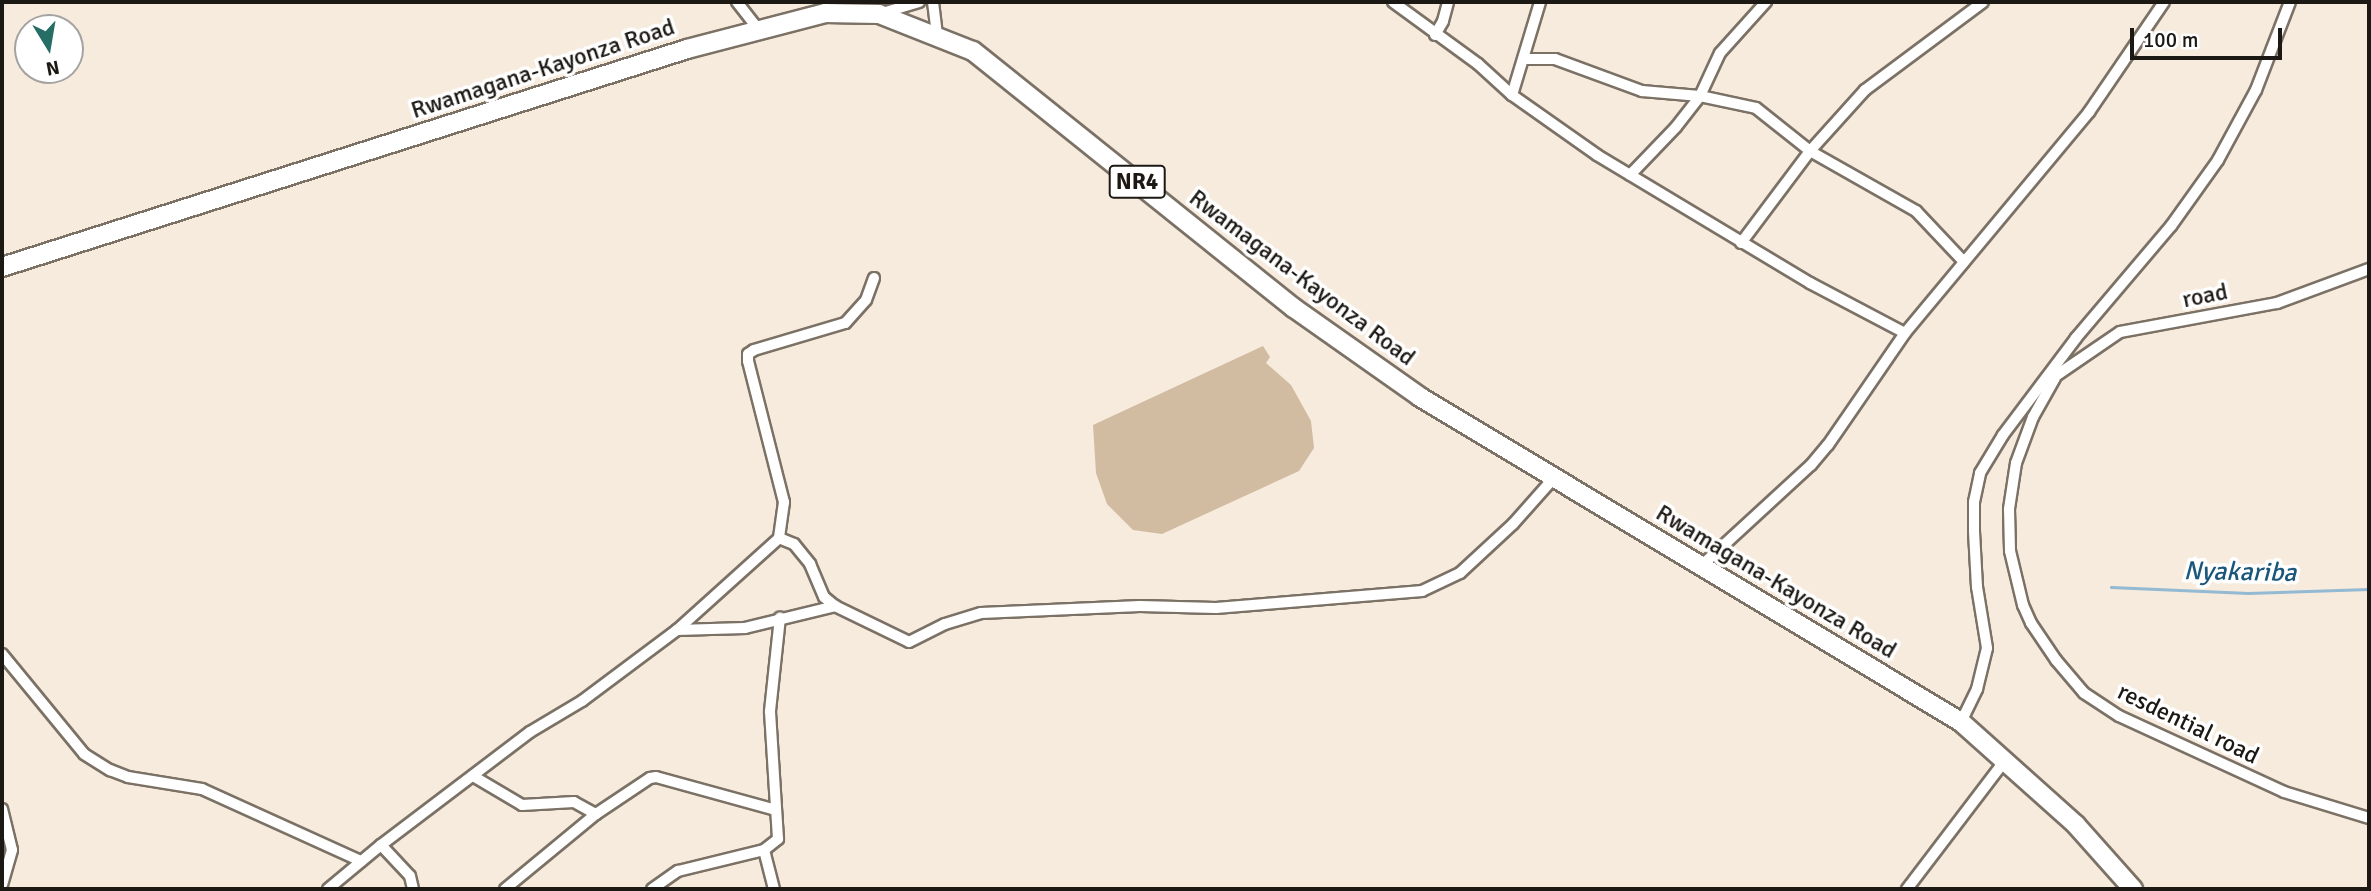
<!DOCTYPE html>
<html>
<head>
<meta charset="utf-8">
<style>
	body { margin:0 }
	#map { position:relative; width:2371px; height:891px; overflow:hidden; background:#f7ebde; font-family:Signika,sans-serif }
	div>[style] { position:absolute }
	.green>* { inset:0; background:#d1bba1 }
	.stream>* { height:2.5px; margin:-1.25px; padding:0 1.25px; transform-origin:1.25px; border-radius:1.25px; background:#94b9d3 }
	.roads { filter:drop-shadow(2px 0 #7b7165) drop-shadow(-2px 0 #7b7165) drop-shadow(0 2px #7b7165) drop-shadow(0 -2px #7b7165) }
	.minor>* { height:10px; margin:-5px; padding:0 5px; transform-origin:5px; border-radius:5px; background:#fff }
	.trunk>* { height:18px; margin:-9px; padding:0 9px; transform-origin:9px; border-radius:9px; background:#fff }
	span { translate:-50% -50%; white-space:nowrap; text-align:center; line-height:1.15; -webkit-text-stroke:7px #fff; paint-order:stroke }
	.shield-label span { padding:2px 5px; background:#fff; border:2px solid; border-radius:5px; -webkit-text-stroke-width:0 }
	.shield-label { font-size:23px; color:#1c1813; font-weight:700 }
	.street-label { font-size:24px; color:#1c1813 }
	.water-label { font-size:26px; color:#1a577b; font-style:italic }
	.frame { position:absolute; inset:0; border:4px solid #1c1813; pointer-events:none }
	.north { position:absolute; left:14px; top:14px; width:70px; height:70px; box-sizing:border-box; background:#fff; border:2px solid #a4a3a1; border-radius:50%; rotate:169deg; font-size:19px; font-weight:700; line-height:28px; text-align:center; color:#1c1813 }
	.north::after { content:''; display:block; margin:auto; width:24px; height:32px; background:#266e65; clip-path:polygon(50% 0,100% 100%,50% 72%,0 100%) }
	.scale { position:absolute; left:2130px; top:28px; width:152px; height:32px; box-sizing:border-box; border:4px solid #1c1813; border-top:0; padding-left:9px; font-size:21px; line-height:24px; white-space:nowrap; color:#1c1813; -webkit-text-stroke:5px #fff; paint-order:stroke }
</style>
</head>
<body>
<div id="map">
	<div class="green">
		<div style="clip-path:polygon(1263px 346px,1270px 357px,1266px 363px,1291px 385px,1311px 421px,1314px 448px,1299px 471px,1162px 534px,1133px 530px,1107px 504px,1096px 473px,1093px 425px)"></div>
	</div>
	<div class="stream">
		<div style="left:2111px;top:587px;width:137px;rotate:2.5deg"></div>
		<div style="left:2248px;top:593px;width:121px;rotate:-1.9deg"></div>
	</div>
	<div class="roads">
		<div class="minor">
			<div style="left:737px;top:2px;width:34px;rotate:52deg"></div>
			<div style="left:933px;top:2px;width:33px;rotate:83deg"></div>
			<div style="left:1393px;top:2px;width:105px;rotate:36.1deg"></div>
			<div style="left:1478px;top:64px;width:46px;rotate:42.4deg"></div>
			<div style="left:1512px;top:95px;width:104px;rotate:35.2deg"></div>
			<div style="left:1597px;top:155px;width:249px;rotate:31deg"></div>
			<div style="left:1810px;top:283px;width:107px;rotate:27.8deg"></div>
			<div style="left:879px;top:14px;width:42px;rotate:-16.7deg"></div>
			<div style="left:1435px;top:35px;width:16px;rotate:-60deg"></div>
			<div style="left:1443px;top:21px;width:20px;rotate:-75deg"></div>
			<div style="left:1523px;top:59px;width:32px"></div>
			<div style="left:1555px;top:59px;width:93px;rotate:20.2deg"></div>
			<div style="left:1642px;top:91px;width:58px;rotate:4.9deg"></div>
			<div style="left:1700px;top:96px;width:57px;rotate:12.1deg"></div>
			<div style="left:1756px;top:108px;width:69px;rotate:38.5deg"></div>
			<div style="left:1810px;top:151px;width:122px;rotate:29.5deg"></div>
			<div style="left:1916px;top:211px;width:70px;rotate:46.7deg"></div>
			<div style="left:1512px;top:95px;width:97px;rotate:-73.2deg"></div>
			<div style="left:1630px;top:175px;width:66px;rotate:-46.2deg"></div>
			<div style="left:1676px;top:127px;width:39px;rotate:-52deg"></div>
			<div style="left:1700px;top:96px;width:47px;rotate:-65.1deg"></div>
			<div style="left:1720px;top:53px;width:69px;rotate:-48deg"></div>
			<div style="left:1741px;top:243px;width:115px;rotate:-53.1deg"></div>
			<div style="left:1810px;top:151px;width:82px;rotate:-48deg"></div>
			<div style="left:1865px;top:90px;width:147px;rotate:-36.7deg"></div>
			<div style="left:874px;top:278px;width:23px;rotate:110deg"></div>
			<div style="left:866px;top:300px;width:31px;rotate:132deg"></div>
			<div style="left:845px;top:323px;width:95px;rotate:163.5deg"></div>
			<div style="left:754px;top:350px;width:7px;rotate:146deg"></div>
			<div style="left:748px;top:354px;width:7px;rotate:90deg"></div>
			<div style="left:748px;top:361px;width:146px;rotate:75.7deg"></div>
			<div style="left:784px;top:502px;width:36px;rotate:98deg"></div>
			<div style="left:779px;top:538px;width:16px;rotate:22deg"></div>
			<div style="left:794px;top:544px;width:26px;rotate:51deg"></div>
			<div style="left:810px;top:564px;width:36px;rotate:67deg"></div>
			<div style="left:824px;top:597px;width:14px;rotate:39deg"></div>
			<div style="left:835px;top:606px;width:82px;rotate:25.9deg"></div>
			<div style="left:909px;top:642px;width:40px;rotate:-26.6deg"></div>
			<div style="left:945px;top:624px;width:38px;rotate:-17deg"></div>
			<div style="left:981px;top:613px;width:159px;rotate:-2.5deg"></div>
			<div style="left:1140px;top:606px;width:76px;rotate:1.5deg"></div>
			<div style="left:1216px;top:608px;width:207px;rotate:-4.7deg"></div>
			<div style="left:1422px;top:591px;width:42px;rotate:-25.3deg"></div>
			<div style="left:1460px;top:573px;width:72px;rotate:-42.8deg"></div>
			<div style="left:1513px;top:524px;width:59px;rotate:-48.4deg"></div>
			<div style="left:2057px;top:375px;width:76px;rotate:-34.3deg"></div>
			<div style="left:2120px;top:332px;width:160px;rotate:-10.5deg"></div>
			<div style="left:2277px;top:303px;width:98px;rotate:-20.3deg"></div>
			<div style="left:2055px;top:378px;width:45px;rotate:119.4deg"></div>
			<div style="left:2033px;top:417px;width:49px;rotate:110.3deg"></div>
			<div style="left:2016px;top:463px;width:47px;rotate:98.7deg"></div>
			<div style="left:2009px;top:509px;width:42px;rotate:88.6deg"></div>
			<div style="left:2010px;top:551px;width:56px;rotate:76.5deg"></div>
			<div style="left:2023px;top:605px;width:20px;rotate:66deg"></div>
			<div style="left:2031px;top:623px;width:45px;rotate:56deg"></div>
			<div style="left:2056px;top:660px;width:43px;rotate:49.7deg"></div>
			<div style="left:2084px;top:693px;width:42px;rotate:33.3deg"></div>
			<div style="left:2119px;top:716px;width:182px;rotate:24.7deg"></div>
			<div style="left:2284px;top:792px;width:89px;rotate:17deg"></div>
			<div style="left:1701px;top:566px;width:149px;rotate:-42.6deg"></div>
			<div style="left:1811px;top:465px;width:26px;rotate:-50deg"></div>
			<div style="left:1828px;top:445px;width:136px;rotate:-55.5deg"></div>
			<div style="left:1905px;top:333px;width:288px;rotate:-50.2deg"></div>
			<div style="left:2089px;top:112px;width:133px;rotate:-55.7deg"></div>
			<div style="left:677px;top:630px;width:137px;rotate:-42deg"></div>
			<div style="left:2px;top:654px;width:129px;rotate:50.6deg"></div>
			<div style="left:84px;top:754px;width:31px;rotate:32deg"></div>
			<div style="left:110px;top:770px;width:19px;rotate:21deg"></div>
			<div style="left:128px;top:777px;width:75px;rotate:9.2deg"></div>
			<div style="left:202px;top:789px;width:175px;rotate:24.4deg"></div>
			<div style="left:1961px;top:722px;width:37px;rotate:-64deg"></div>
			<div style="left:1977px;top:689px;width:42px;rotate:-76.3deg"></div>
			<div style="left:1987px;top:648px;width:62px;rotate:-99.3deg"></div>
			<div style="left:1977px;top:587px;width:56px;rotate:-93.1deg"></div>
			<div style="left:1974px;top:531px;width:29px;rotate:-90deg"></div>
			<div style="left:1974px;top:502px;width:30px;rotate:-78deg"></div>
			<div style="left:1980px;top:473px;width:44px;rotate:-58.8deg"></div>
			<div style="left:2003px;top:435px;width:121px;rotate:-53deg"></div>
			<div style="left:2076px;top:338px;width:147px;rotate:-49.7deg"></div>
			<div style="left:2171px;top:226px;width:81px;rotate:-54.5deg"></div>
			<div style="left:2218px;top:160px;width:80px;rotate:-61.5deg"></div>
			<div style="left:2256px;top:90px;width:94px;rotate:-68.9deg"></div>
			<div style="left:473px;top:776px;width:57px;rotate:30.6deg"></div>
			<div style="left:522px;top:805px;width:52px;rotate:-3.3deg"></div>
			<div style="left:574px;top:802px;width:25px;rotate:29deg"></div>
			<div style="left:2px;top:809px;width:42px;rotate:76.3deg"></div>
			<div style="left:12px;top:850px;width:36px;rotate:106deg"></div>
			<div style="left:381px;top:845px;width:42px;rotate:46.9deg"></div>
			<div style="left:410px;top:876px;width:13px;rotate:77deg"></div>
			<div style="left:328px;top:889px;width:69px;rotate:-39.7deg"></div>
			<div style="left:381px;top:845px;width:187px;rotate:-37.2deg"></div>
			<div style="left:530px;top:732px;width:61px;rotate:-30.8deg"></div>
			<div style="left:582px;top:701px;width:119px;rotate:-36.8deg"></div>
			<div style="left:677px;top:630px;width:68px;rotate:-1.7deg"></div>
			<div style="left:745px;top:628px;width:93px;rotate:-13.7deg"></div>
			<div style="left:505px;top:889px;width:118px;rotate:-39.5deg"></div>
			<div style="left:596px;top:814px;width:65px;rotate:-33.7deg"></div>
			<div style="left:650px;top:778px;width:6px;rotate:-9deg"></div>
			<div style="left:656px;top:777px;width:124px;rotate:15.4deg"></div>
			<div style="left:652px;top:889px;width:32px;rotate:-35deg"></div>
			<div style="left:678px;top:871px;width:89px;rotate:-13.7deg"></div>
			<div style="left:774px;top:889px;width:40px;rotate:-104.4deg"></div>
			<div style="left:764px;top:850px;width:18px;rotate:-38deg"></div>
			<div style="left:778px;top:839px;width:128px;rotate:-93.6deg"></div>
			<div style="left:770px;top:711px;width:94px;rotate:-83.9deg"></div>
			<div style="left:1907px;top:889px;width:163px;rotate:-52.7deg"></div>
		</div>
		<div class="trunk">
			<div style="left:2px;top:267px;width:719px;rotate:-17.65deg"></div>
			<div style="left:687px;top:49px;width:143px;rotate:-14.6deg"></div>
			<div style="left:825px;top:13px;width:54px;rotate:1.1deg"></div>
			<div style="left:879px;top:14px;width:101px;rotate:21.5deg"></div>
			<div style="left:973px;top:51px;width:411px;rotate:38.7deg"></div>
			<div style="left:1294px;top:308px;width:154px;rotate:35.2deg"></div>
			<div style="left:1420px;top:397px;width:631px;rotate:30.99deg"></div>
			<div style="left:1961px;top:722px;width:154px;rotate:41.8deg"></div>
			<div style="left:2076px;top:825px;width:86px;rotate:48.3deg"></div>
		</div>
	</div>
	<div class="shield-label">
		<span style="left:1137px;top:182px">NR4</span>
	</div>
	<div class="street-label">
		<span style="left:543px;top:69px;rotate:-18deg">Rwamagana-Kayonza Road</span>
		<span style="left:1302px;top:278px;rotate:37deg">Rwamagana-Kayonza Road</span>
		<span style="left:2205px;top:296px;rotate:-11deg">road</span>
		<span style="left:1776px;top:582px;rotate:31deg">Rwamagana-Kayonza Road</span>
		<span style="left:2188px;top:724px;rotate:26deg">resdential road</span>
	</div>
	<div class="water-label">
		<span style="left:2240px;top:573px;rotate:1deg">Nyakariba</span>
	</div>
	<div class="frame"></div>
	<div class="north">N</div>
	<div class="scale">100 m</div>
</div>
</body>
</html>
